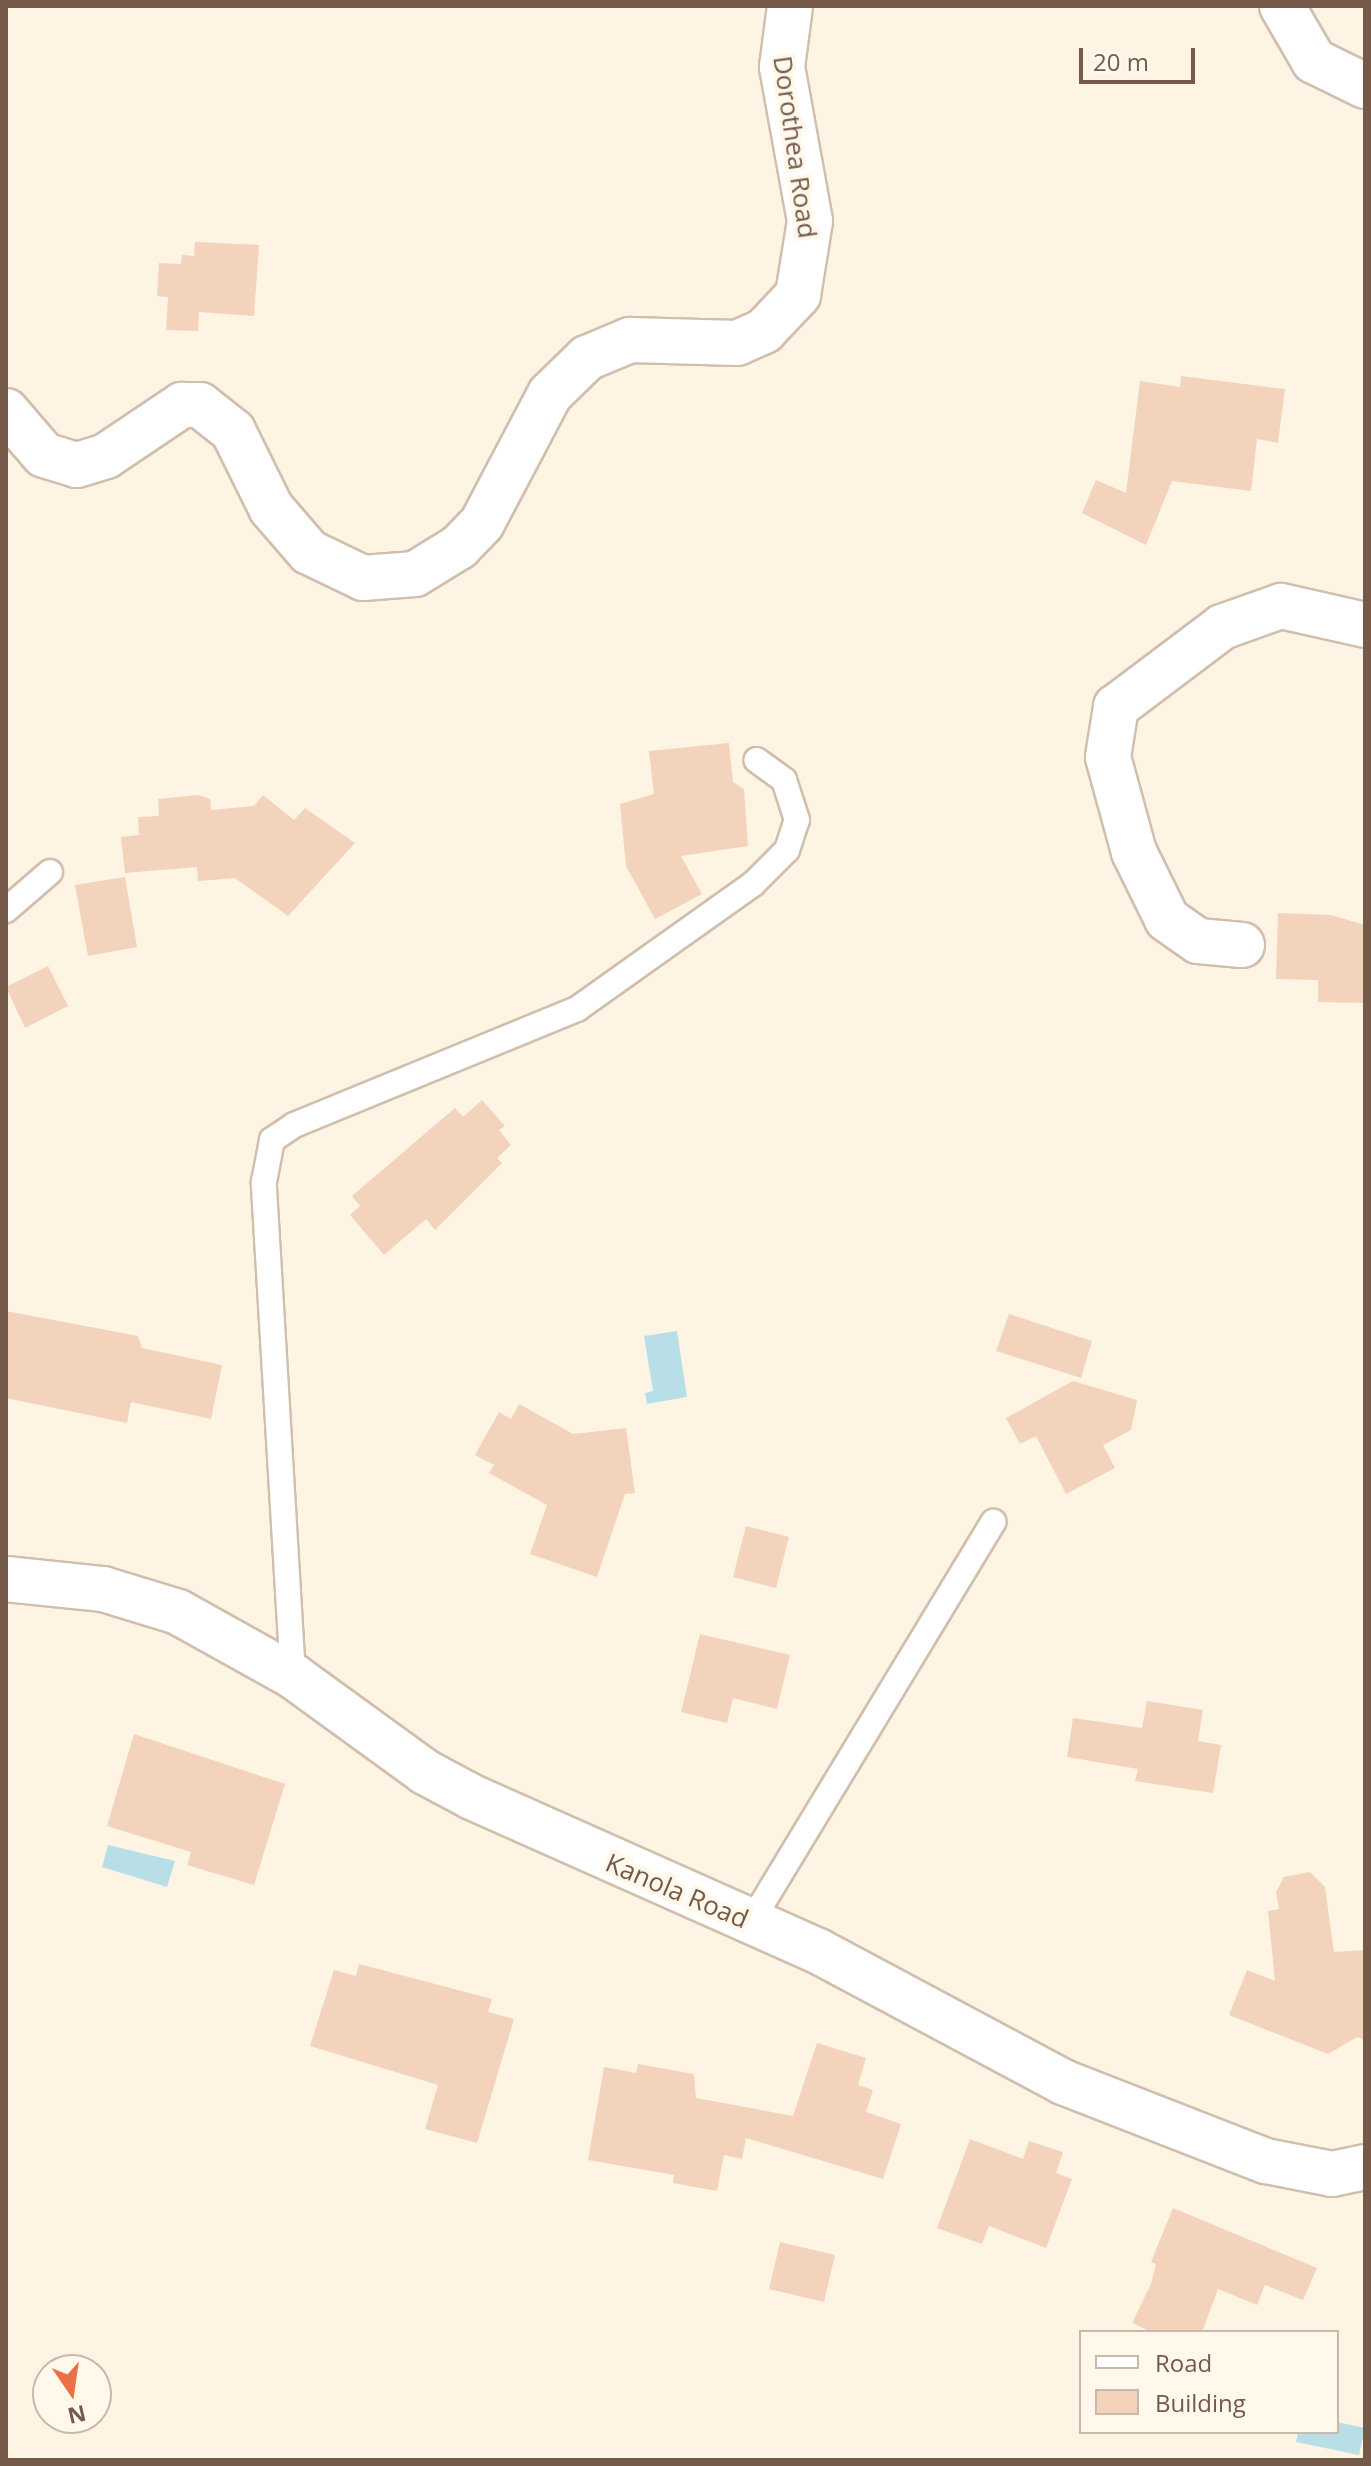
<!DOCTYPE html>
<html>
<head>
<meta charset="utf-8">
<style>
	body { margin:0 }
	#map { position:relative; width:1371px; height:2466px; overflow:hidden; background:#fdf4e4; font-family:"Open Sans",sans-serif }
	div>[style] { position:absolute }
	.water>* { inset:0; background:#b8dfe7 }
	.building>* { inset:0; background:#f3d3bb }
	.roads { filter:drop-shadow(2px 0 #d1bead) drop-shadow(-2px 0 #d1bead) drop-shadow(0 2px #d1bead) drop-shadow(0 -2px #d1bead) }
	.lane>* { height:24px; margin:-12px; padding:0 12px; transform-origin:12px; border-radius:12px; background:#fff }
	.street>* { height:44px; margin:-22px; padding:0 22px; transform-origin:22px; border-radius:22px; background:#fff }
	span { translate:-50% -50%; white-space:nowrap; text-align:center; line-height:1.15; -webkit-text-stroke:8px #fff8eb; paint-order:stroke }
	.street-label { font-size:26px; color:#765a49 }
	.frame { position:absolute; inset:0; border:8px solid #765a49; pointer-events:none }
	.legend { position:absolute; left:1079px; top:2330px; width:260px; height:104px; box-sizing:border-box; background:#fff8eb; border:2px solid #c8b9aa; margin:0; padding:10px 14px; list-style:none; font-size:24px; color:#765a49 }
	.legend li { display:flex; align-items:center; gap:16px; height:40px }
	.legend b { width:40px; border:2px solid #c8b9aa }
	.north { position:absolute; left:32px; top:2354px; width:80px; height:80px; box-sizing:border-box; background:#fff8eb; border:2px solid #c8b9aa; border-radius:50%; rotate:167deg; font-size:22px; font-weight:700; line-height:32px; text-align:center; color:#765a49 }
	.north::after { content:''; display:block; margin:auto; width:28px; height:36px; background:#eb7045; clip-path:polygon(50% 0,100% 100%,50% 72%,0 100%) }
	.scale { position:absolute; left:1079px; top:48px; width:116px; height:36px; box-sizing:border-box; border:4px solid #765a49; border-top:0; padding-left:10px; font-size:24px; line-height:28px; white-space:nowrap; color:#765a49; -webkit-text-stroke:6px #fff8eb; paint-order:stroke }
</style>
</head>
<body>
<div id="map">
	<div class="water">
		<div style="clip-path:polygon(677px 1331px,687px 1397px,647px 1404px,645px 1393px,653px 1391px,644px 1336px)"></div>
		<div style="clip-path:polygon(108px 1845px,175px 1861px,167px 1887px,102px 1867px)"></div>
		<div style="clip-path:polygon(1337px 2422px,1365px 2428px,1359px 2455px,1296px 2442px,1298px 2432px,1337px 2432px)"></div>
	</div>
	<div class="building">
		<div style="clip-path:polygon(195px 242px,259px 245px,254px 316px,199px 312px,198px 331px,166px 330px,168px 297px,157px 296px,159px 263px,181px 264px,182px 255px,194px 256px)"></div>
		<div style="clip-path:polygon(1181px 376px,1285px 389px,1278px 443px,1257px 439px,1251px 491px,1172px 481px,1146px 545px,1082px 513px,1096px 480px,1126px 493px,1140px 381px,1180px 387px)"></div>
		<div style="clip-path:polygon(729px 743px,733px 782px,744px 789px,748px 846px,681px 856px,702px 894px,655px 919px,626px 866px,620px 804px,654px 794px,649px 751px)"></div>
		<div style="clip-path:polygon(198px 795px,210px 799px,211px 810px,254px 806px,263px 795px,294px 820px,305px 808px,355px 843px,288px 916px,235px 878px,198px 881px,197px 867px,125px 873px,121px 837px,139px 835px,138px 817px,159px 816px,158px 799px)"></div>
		<div style="clip-path:polygon(125px 877px,137px 947px,88px 956px,75px 885px)"></div>
		<div style="clip-path:polygon(1278px 913px,1331px 915px,1365px 925px,1365px 1003px,1318px 1002px,1318px 980px,1276px 979px)"></div>
		<div style="clip-path:polygon(48px 966px,68px 1006px,25px 1028px,6px 987px)"></div>
		<div style="clip-path:polygon(482px 1100px,505px 1126px,499px 1130px,511px 1145px,497px 1158px,502px 1163px,435px 1230px,426px 1219px,384px 1255px,350px 1215px,360px 1206px,352px 1196px,455px 1108px,463px 1117px)"></div>
		<div style="clip-path:polygon(6px 1311px,138px 1336px,142px 1348px,222px 1365px,211px 1419px,131px 1402px,127px 1423px,6px 1398px)"></div>
		<div style="clip-path:polygon(1009px 1314px,1092px 1341px,1081px 1378px,996px 1351px)"></div>
		<div style="clip-path:polygon(1073px 1381px,1137px 1400px,1131px 1430px,1103px 1445px,1115px 1468px,1066px 1494px,1036px 1436px,1020px 1444px,1006px 1418px)"></div>
		<div style="clip-path:polygon(519px 1404px,573px 1434px,626px 1428px,635px 1493px,625px 1494px,597px 1577px,530px 1554px,547px 1505px,489px 1473px,494px 1465px,475px 1455px,499px 1412px,511px 1419px)"></div>
		<div style="clip-path:polygon(746px 1526px,789px 1537px,776px 1588px,733px 1577px)"></div>
		<div style="clip-path:polygon(700px 1634px,790px 1655px,777px 1709px,733px 1698px,727px 1723px,681px 1712px)"></div>
		<div style="clip-path:polygon(1147px 1701px,1203px 1710px,1198px 1741px,1221px 1745px,1213px 1793px,1135px 1781px,1138px 1769px,1067px 1757px,1073px 1718px,1142px 1728px)"></div>
		<div style="clip-path:polygon(134px 1734px,285px 1784px,254px 1885px,187px 1865px,191px 1852px,107px 1826px)"></div>
		<div style="clip-path:polygon(1310px 1872px,1325px 1887px,1334px 1952px,1365px 1950px,1365px 2040px,1357px 2037px,1328px 2054px,1229px 2015px,1247px 1970px,1275px 1981px,1268px 1911px,1279px 1909px,1276px 1892px,1284px 1877px)"></div>
		<div style="clip-path:polygon(359px 1964px,492px 1999px,488px 2012px,514px 2019px,477px 2143px,425px 2129px,438px 2085px,310px 2046px,334px 1970px,356px 1976px)"></div>
		<div style="clip-path:polygon(817px 2043px,866px 2058px,858px 2085px,873px 2090px,866px 2112px,901px 2124px,883px 2179px,746px 2138px,742px 2159px,724px 2155px,717px 2191px,673px 2183px,674px 2175px,588px 2160px,604px 2067px,636px 2073px,638px 2064px,694px 2074px,696px 2098px,793px 2116px)"></div>
		<div style="clip-path:polygon(970px 2139px,1023px 2159px,1029px 2141px,1063px 2152px,1056px 2173px,1072px 2179px,1046px 2248px,989px 2226px,982px 2244px,937px 2228px)"></div>
		<div style="clip-path:polygon(1173px 2208px,1317px 2268px,1303px 2300px,1265px 2285px,1257px 2305px,1218px 2289px,1202px 2332px,1151px 2332px,1132px 2323px,1151px 2284px,1156px 2264px,1151px 2262px)"></div>
		<div style="clip-path:polygon(780px 2242px,835px 2255px,824px 2302px,769px 2289px)"></div>
	</div>
	<div class="roads">
		<div class="lane">
			<div style="left:6px;top:910px;width:58px;rotate:-40.8deg"></div>
			<div style="left:293px;top:1676px;width:495px;rotate:-93.4deg"></div>
			<div style="left:264px;top:1182px;width:43px;rotate:-79.2deg"></div>
			<div style="left:272px;top:1140px;width:27px;rotate:-34deg"></div>
			<div style="left:294px;top:1125px;width:306px;rotate:-22.3deg"></div>
			<div style="left:577px;top:1009px;width:216px;rotate:-35.4deg"></div>
			<div style="left:753px;top:884px;width:48px;rotate:-45deg"></div>
			<div style="left:787px;top:850px;width:32px;rotate:-72deg"></div>
			<div style="left:797px;top:820px;width:42px;rotate:-108deg"></div>
			<div style="left:784px;top:780px;width:34px;rotate:-144deg"></div>
			<div style="left:751px;top:1922px;width:468px;rotate:-58.8deg"></div>
		</div>
		<div class="street">
			<div style="left:1282px;top:6px;width:64px;rotate:59.8deg"></div>
			<div style="left:1314px;top:61px;width:57px;rotate:26.1deg"></div>
			<div style="left:6px;top:411px;width:58px;rotate:49.2deg"></div>
			<div style="left:44px;top:455px;width:34px;rotate:17deg"></div>
			<div style="left:77px;top:465px;width:30px;rotate:-17deg"></div>
			<div style="left:106px;top:456px;width:92px;rotate:-33.9deg"></div>
			<div style="left:182px;top:405px;width:18px"></div>
			<div style="left:200px;top:405px;width:42px;rotate:38.2deg"></div>
			<div style="left:233px;top:431px;width:86px;rotate:63.7deg"></div>
			<div style="left:271px;top:508px;width:58px;rotate:49.2deg"></div>
			<div style="left:309px;top:552px;width:60px;rotate:25.7deg"></div>
			<div style="left:363px;top:578px;width:52px;rotate:-4.4deg"></div>
			<div style="left:415px;top:574px;width:52px;rotate:-31.5deg"></div>
			<div style="left:459px;top:547px;width:33px;rotate:-46deg"></div>
			<div style="left:482px;top:523px;width:146px;rotate:-62.2deg"></div>
			<div style="left:550px;top:394px;width:52px;rotate:-44.2deg"></div>
			<div style="left:587px;top:358px;width:47px;rotate:-22.7deg"></div>
			<div style="left:630px;top:340px;width:107px;rotate:1.6deg"></div>
			<div style="left:737px;top:343px;width:30px;rotate:-24deg"></div>
			<div style="left:764px;top:331px;width:50px;rotate:-46.6deg"></div>
			<div style="left:798px;top:295px;width:75px;rotate:-80.8deg"></div>
			<div style="left:810px;top:221px;width:157px;rotate:-100.3deg"></div>
			<div style="left:782px;top:67px;width:62px;rotate:-82.5deg"></div>
			<div style="left:1242px;top:945px;width:44px;rotate:-174.8deg"></div>
			<div style="left:1198px;top:941px;width:38px;rotate:-145deg"></div>
			<div style="left:1167px;top:919px;width:75px;rotate:-116.2deg"></div>
			<div style="left:1134px;top:852px;width:98px;rotate:-105.3deg"></div>
			<div style="left:1108px;top:757px;width:51px;rotate:-80.9deg"></div>
			<div style="left:1116px;top:707px;width:133px;rotate:-37deg"></div>
			<div style="left:1222px;top:627px;width:63px;rotate:-19.6deg"></div>
			<div style="left:1281px;top:606px;width:86px;rotate:12.7deg"></div>
			<div style="left:6px;top:1579px;width:98px;rotate:5.9deg"></div>
			<div style="left:103px;top:1589px;width:78px;rotate:17deg"></div>
			<div style="left:178px;top:1612px;width:132px;rotate:29.1deg"></div>
			<div style="left:293px;top:1676px;width:163px;rotate:36deg"></div>
			<div style="left:425px;top:1772px;width:53px;rotate:28deg"></div>
			<div style="left:472px;top:1797px;width:379px;rotate:24deg"></div>
			<div style="left:818px;top:1951px;width:278px;rotate:28.1deg"></div>
			<div style="left:1063px;top:2082px;width:218px;rotate:21.3deg"></div>
			<div style="left:1266px;top:2161px;width:67px;rotate:11.1deg"></div>
			<div style="left:1332px;top:2174px;width:34px;rotate:-12deg"></div>
		</div>
	</div>
	<div class="street-label">
		<span style="left:795px;top:147px;rotate:82deg">Dorothea Road</span>
		<span style="left:677px;top:1891px;rotate:23deg">Kanola Road</span>
	</div>
	<div class="frame"></div>
	<ul class="legend">
	<li><b style="height:10px;background:#fff"></b>Road</li>
	<li><b style="height:22px;background:#f3d3bb"></b>Building</li>
	</ul>
	<div class="north">N</div>
	<div class="scale">20 m</div>
</div>
</body>
</html>
